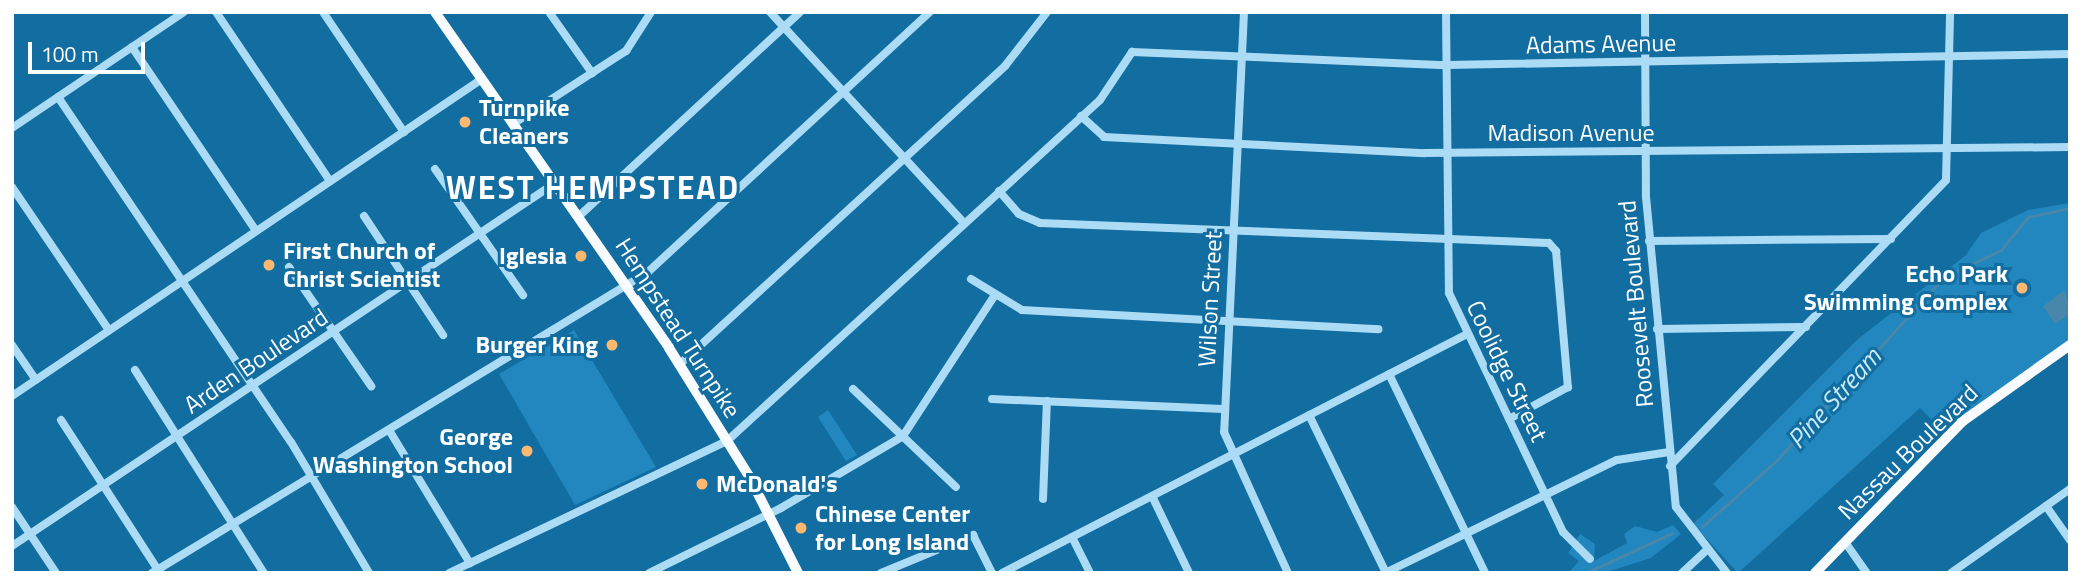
<!DOCTYPE html>
<html>
<head>
<meta charset="utf-8">
<style>
	body { margin:0 }
	#map { position:relative; width:2082px; height:585px; overflow:hidden; background:#126da1; font-family:"Titillium Web",sans-serif }
	div>[style] { position:absolute }
	.green>* { inset:0; background:#2187be }
	.water>* { inset:0; background:#4987aa }
	.stream>* { height:2.5px; margin:-1.25px; padding:0 1.25px; transform-origin:1.25px; border-radius:1.25px; background:#4987aa }
	.minor>* { height:8px; margin:-4px; padding:0 4px; transform-origin:4px; border-radius:4px; background:#abdbf5 }
	.major>* { height:10px; margin:-5px; padding:0 5px; transform-origin:5px; border-radius:5px; background:#f9fcff }
	.dots>* { width:19px; height:19px; translate:-50% -50%; box-sizing:border-box; border:4px solid #126da1; border-radius:50% }
	span { translate:-50% -50%; white-space:nowrap; text-align:center; line-height:1.15; -webkit-text-stroke:6px #126da1; paint-order:stroke }
	.street-label { font-size:24px; color:#fff }
	.poi-label { font-size:24px; color:#fff; font-weight:700 }
	.left { translate:0 -50%; text-align:left }
	.right { translate:-100% -50%; text-align:right }
	.water-label { font-size:26px; color:#caebfc; font-style:italic }
	.district-label { font-size:32px; color:#fff; font-weight:700; letter-spacing:2px }
	.frame { position:absolute; inset:0; border:14px solid #fff; pointer-events:none }
	.scale { position:absolute; left:28px; top:42px; width:117px; height:32px; box-sizing:border-box; border:4px solid #fff; border-top:0; padding-left:9px; font-size:21px; line-height:24px; white-space:nowrap; color:#fff; -webkit-text-stroke:5px #126da1; paint-order:stroke }
</style>
</head>
<body>
<div id="map">
	<div class="green">
		<div style="clip-path:polygon(2070px 203px,2070px 345px,1948px 436px,1920px 408px,1738px 573px,1693px 524px,1724px 495px,1713px 484px,1858px 339px,1966px 255px,1981px 233px,2028px 210px)"></div>
		<div style="clip-path:polygon(574px 330px,656px 467px,575px 505px,499px 374px)"></div>
		<div style="clip-path:polygon(828px 410px,857px 455px,846px 461px,818px 417px)"></div>
		<div style="clip-path:polygon(1673px 525px,1681px 534px,1651px 558px,1610px 571px,1568px 573px,1579px 561px,1568px 553px,1580px 534px,1595px 544px,1594px 561px,1627px 543px,1624px 534px,1635px 526px,1657px 532px)"></div>
	</div>
	<div class="water">
		<div style="clip-path:polygon(2065px 290px,2070px 314px,2055px 324px,2043px 306px)"></div>
	</div>
	<div class="stream">
		<div style="left:1702px;top:527px;width:101px;rotate:-41.8deg"></div>
		<div style="left:1777px;top:460px;width:246px;rotate:-47.6deg"></div>
		<div style="left:1943px;top:278px;width:64px;rotate:-25.8deg"></div>
		<div style="left:2001px;top:250px;width:43px;rotate:-50.7deg"></div>
		<div style="left:2028px;top:217px;width:43px;rotate:-12.1deg"></div>
		<div style="left:1586px;top:573px;width:95px;rotate:-24.9deg"></div>
	</div>
	<div class="minor">
		<div style="left:216px;top:12px;width:204px;rotate:56deg"></div>
		<div style="left:323px;top:12px;width:145px;rotate:56deg"></div>
		<div style="left:549px;top:12px;width:75px;rotate:54.8deg"></div>
		<div style="left:770px;top:12px;width:287px;rotate:47.4deg"></div>
		<div style="left:1244px;top:12px;width:420px;rotate:92.7deg"></div>
		<div style="left:1224px;top:432px;width:155px;rotate:65.6deg"></div>
		<div style="left:1446px;top:12px;width:281px;rotate:89.4deg"></div>
		<div style="left:1449px;top:293px;width:265px;rotate:64.5deg"></div>
		<div style="left:1563px;top:532px;width:38px;rotate:45deg"></div>
		<div style="left:1645px;top:12px;width:185px;rotate:89.7deg"></div>
		<div style="left:1646px;top:197px;width:311px;rotate:84.5deg"></div>
		<div style="left:1676px;top:507px;width:83px;rotate:52.3deg"></div>
		<div style="left:132px;top:47px;width:222px;rotate:56deg"></div>
		<div style="left:58px;top:97px;width:416px;rotate:56deg"></div>
		<div style="left:291px;top:442px;width:152px;rotate:59.2deg"></div>
		<div style="left:1081px;top:116px;width:31px;rotate:42deg"></div>
		<div style="left:1104px;top:137px;width:321px;rotate:2.9deg"></div>
		<div style="left:1425px;top:153px;width:645px;rotate:-0.53deg"></div>
		<div style="left:513px;top:124px;width:135px;rotate:-32.9deg"></div>
		<div style="left:626px;top:51px;width:46px;rotate:-57.3deg"></div>
		<div style="left:12px;top:128px;width:207px;rotate:-34deg"></div>
		<div style="left:435px;top:169px;width:154px;rotate:55.1deg"></div>
		<div style="left:12px;top:187px;width:173px;rotate:55.9deg"></div>
		<div style="left:999px;top:191px;width:30px;rotate:49deg"></div>
		<div style="left:1019px;top:214px;width:23px;rotate:23deg"></div>
		<div style="left:1040px;top:223px;width:509px;rotate:2.25deg"></div>
		<div style="left:1549px;top:243px;width:11px;rotate:49deg"></div>
		<div style="left:1556px;top:251px;width:137px;rotate:85deg"></div>
		<div style="left:1568px;top:387px;width:67px;rotate:151.5deg"></div>
		<div style="left:364px;top:216px;width:143px;rotate:56.4deg"></div>
		<div style="left:578px;top:217px;width:302px;rotate:-42.7deg"></div>
		<div style="left:1649px;top:241px;width:242px;rotate:-0.5deg"></div>
		<div style="left:289px;top:267px;width:145px;rotate:55.4deg"></div>
		<div style="left:971px;top:279px;width:60px;rotate:31.3deg"></div>
		<div style="left:1022px;top:310px;width:357px;rotate:3.1deg"></div>
		<div style="left:1657px;top:329px;width:149px;rotate:-0.8deg"></div>
		<div style="left:12px;top:345px;width:42px;rotate:55.6deg"></div>
		<div style="left:680px;top:364px;width:441px;rotate:-42.5deg"></div>
		<div style="left:1005px;top:66px;width:68px;rotate:-52.1deg"></div>
		<div style="left:135px;top:370px;width:241px;rotate:57.6deg"></div>
		<div style="left:1389px;top:374px;width:221px;rotate:64.2deg"></div>
		<div style="left:853px;top:389px;width:142px;rotate:43.6deg"></div>
		<div style="left:12px;top:396px;width:567px;rotate:-34deg"></div>
		<div style="left:992px;top:399px;width:231px;rotate:2.5deg"></div>
		<div style="left:1309px;top:415px;width:176px;rotate:64deg"></div>
		<div style="left:61px;top:420px;width:182px;rotate:57.1deg"></div>
		<div style="left:389px;top:430px;width:156px;rotate:58.7deg"></div>
		<div style="left:1670px;top:466px;width:397px;rotate:-46deg"></div>
		<div style="left:1946px;top:180px;width:168px;rotate:-88.6deg"></div>
		<div style="left:1152px;top:496px;width:85px;rotate:64.3deg"></div>
		<div style="left:1043px;top:499px;width:98px;rotate:-87.7deg"></div>
		<div style="left:2046px;top:506px;width:42px;rotate:54.8deg"></div>
		<div style="left:12px;top:507px;width:79px;rotate:56.3deg"></div>
		<div style="left:1072px;top:537px;width:40px;rotate:63.4deg"></div>
		<div style="left:1845px;top:542px;width:38px;rotate:55deg"></div>
		<div style="left:12px;top:546px;width:653px;rotate:-33.76deg"></div>
		<div style="left:152px;top:573px;width:580px;rotate:-31.25deg"></div>
		<div style="left:648px;top:272px;width:384px;rotate:-42.7deg"></div>
		<div style="left:449px;top:573px;width:308px;rotate:-25.4deg"></div>
		<div style="left:727px;top:441px;width:505px;rotate:-42.43deg"></div>
		<div style="left:1100px;top:100px;width:58px;rotate:-56.3deg"></div>
		<div style="left:1132px;top:52px;width:314px;rotate:2.4deg"></div>
		<div style="left:1446px;top:65px;width:624px;rotate:-1.01deg"></div>
		<div style="left:649px;top:573px;width:147px;rotate:-26.2deg"></div>
		<div style="left:781px;top:508px;width:142px;rotate:-30.5deg"></div>
		<div style="left:903px;top:436px;width:168px;rotate:-56.9deg"></div>
		<div style="left:881px;top:573px;width:100px;rotate:-22.4deg"></div>
		<div style="left:973px;top:535px;width:42px;rotate:63.4deg"></div>
		<div style="left:1002px;top:573px;width:523px;rotate:-27.2deg"></div>
		<div style="left:1385px;top:573px;width:258px;rotate:-26deg"></div>
		<div style="left:1617px;top:460px;width:53px;rotate:-8.7deg"></div>
		<div style="left:1682px;top:573px;width:34px;rotate:-43deg"></div>
		<div style="left:1951px;top:573px;width:146px;rotate:-35.2deg"></div>
	</div>
	<div class="major">
		<div style="left:435px;top:12px;width:409px;rotate:55.1deg"></div>
		<div style="left:669px;top:348px;width:151px;rotate:58deg"></div>
		<div style="left:749px;top:476px;width:109px;rotate:63.2deg"></div>
		<div style="left:1815px;top:573px;width:212px;rotate:-45.8deg"></div>
		<div style="left:1963px;top:421px;width:131px;rotate:-35.4deg"></div>
	</div>
	<div class="dots">
		<div style="left:465px;top:122px;background:#ffb86f"></div>
		<div style="left:581px;top:256px;background:#ffb86f"></div>
		<div style="left:269px;top:265px;background:#ffb86f"></div>
		<div style="left:2022px;top:288px;background:#ffb86f"></div>
		<div style="left:612px;top:345px;background:#ffb86f"></div>
		<div style="left:527px;top:451px;background:#ffb86f"></div>
		<div style="left:702px;top:484px;background:#ffb86f"></div>
		<div style="left:801px;top:528px;background:#ffb86f"></div>
	</div>
	<div class="street-label">
		<span style="left:1601px;top:44px;rotate:-1deg">Adams Avenue</span>
		<span style="left:1571px;top:133px">Madison Avenue</span>
		<span style="left:1210px;top:299px;rotate:-87deg">Wilson Street</span>
		<span style="left:1636px;top:304px;rotate:-95deg">Roosevelt Boulevard</span>
		<span style="left:678px;top:328px;rotate:57deg">Hempstead Turnpike</span>
		<span style="left:256px;top:361px;rotate:-34deg">Arden Boulevard</span>
		<span style="left:1507px;top:371px;rotate:64deg">Coolidge Street</span>
		<span style="left:1908px;top:452px;rotate:-44deg">Nassau Boulevard</span>
	</div>
	<div class="poi-label">
		<span class="left" style="left:479px;top:122px">Turnpike<br>Cleaners</span>
		<span class="left" style="left:283px;top:265px">First Church of<br>Christ Scientist</span>
		<span class="right" style="left:567px;top:256px">Iglesia</span>
		<span class="right" style="left:2008px;top:288px">Echo Park<br>Swimming Complex</span>
		<span class="right" style="left:598px;top:345px">Burger King</span>
		<span class="right" style="left:513px;top:451px">George<br>Washington School</span>
		<span class="left" style="left:716px;top:484px">McDonald's</span>
		<span class="left" style="left:815px;top:528px">Chinese Center<br>for Long Island</span>
	</div>
	<div class="water-label">
		<span style="left:1834px;top:398px;rotate:-48deg">Pine Stream</span>
	</div>
	<div class="district-label">
		<span style="left:593px;top:187px">WEST HEMPSTEAD</span>
	</div>
	<div class="frame"></div>
	<div class="scale">100 m</div>
</div>
</body>
</html>
